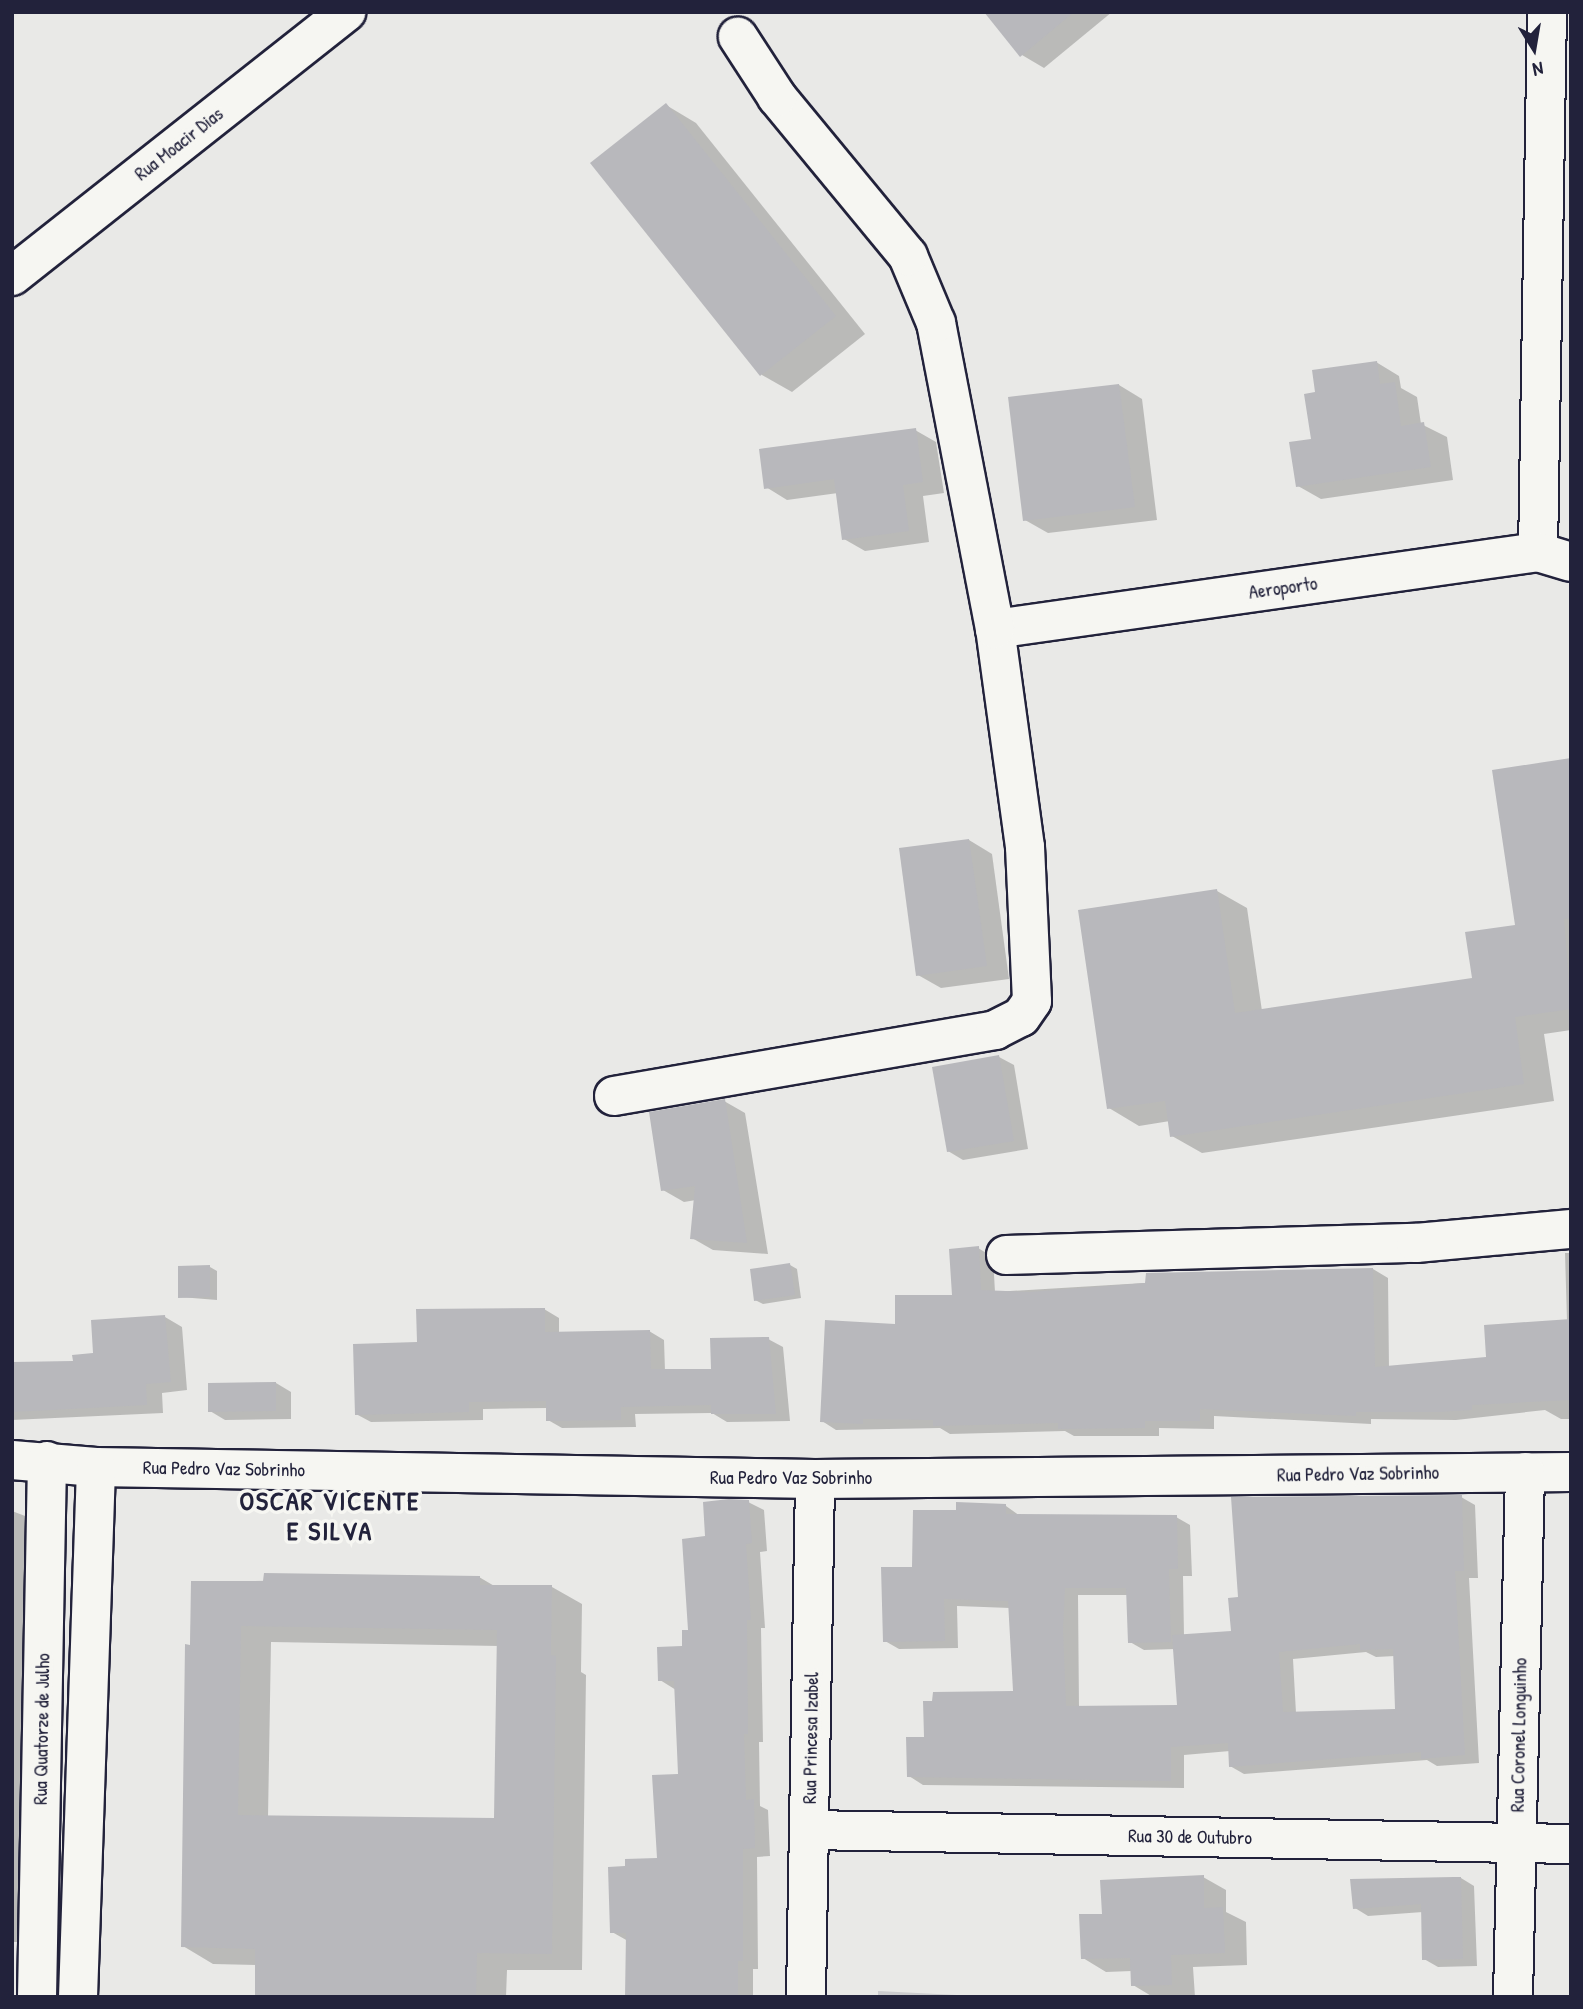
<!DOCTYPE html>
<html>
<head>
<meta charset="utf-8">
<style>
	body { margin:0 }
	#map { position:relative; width:1583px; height:2009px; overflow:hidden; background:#e9e9e7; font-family:"Patrick Hand",sans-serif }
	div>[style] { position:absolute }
	.green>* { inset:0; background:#ccccce }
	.shadow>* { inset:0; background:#0003 }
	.building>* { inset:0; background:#b8b8bc }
	.roads { filter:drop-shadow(2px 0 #22223b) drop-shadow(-2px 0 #22223b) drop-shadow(0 2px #22223b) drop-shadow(0 -2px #22223b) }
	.minor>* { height:38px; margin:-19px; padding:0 19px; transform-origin:19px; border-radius:19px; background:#f6f6f2 }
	span { translate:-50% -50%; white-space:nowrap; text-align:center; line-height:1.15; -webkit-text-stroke:7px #f6f6f2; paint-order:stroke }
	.street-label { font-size:19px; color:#22223b }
	.district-label { font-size:26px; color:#22223b; font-weight:700; letter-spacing:2px }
	.frame { position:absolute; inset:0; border:14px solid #22223b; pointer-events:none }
	.north { position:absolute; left:1499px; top:14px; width:70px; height:70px; -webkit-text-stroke:5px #f6f6f2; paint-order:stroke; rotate:169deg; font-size:19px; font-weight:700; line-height:28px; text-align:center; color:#22223b }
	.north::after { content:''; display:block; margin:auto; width:24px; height:32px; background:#22223b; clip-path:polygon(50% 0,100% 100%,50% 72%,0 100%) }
</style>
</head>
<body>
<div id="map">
	<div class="green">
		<div style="clip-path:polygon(878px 1991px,996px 1997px,878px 1997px)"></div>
	</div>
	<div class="shadow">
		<div style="clip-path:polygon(998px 12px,1112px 12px,1044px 68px,1022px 55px)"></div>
		<div style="clip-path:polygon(666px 105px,696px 123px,865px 334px,792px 392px,762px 375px)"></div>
		<div style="clip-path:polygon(1376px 362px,1399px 376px,1401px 388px,1417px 397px,1421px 424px,1447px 437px,1453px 480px,1321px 499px,1298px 486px,1313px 440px,1317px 393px)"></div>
		<div style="clip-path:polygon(1119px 385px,1142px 399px,1157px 520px,1048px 533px,1025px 520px)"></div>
		<div style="clip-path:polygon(915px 430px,936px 442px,944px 493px,923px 496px,929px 542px,865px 551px,844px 539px,838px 493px,787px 500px,766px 487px)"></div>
		<div style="clip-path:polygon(1571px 760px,1571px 1030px,1544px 1034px,1554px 1101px,1202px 1153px,1172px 1136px,1170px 1121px,1139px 1126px,1109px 1108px,1217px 891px,1247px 908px,1262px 1011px,1474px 979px,1517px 927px)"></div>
		<div style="clip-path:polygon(969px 840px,992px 854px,1009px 979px,941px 988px,918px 975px)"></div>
		<div style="clip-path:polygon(999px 1057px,1014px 1065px,1028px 1149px,963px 1160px,948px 1151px)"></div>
		<div style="clip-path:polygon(724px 1101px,745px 1113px,768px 1254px,713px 1250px,692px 1238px,696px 1200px,684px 1202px,663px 1190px)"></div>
		<div style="clip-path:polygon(978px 1248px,993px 1257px,995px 1292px,1373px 1269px,1388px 1278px,1389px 1368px,1488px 1359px,1567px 1321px,1565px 1253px,1571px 1253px,1571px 1419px,1561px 1419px,1545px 1410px,1456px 1420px,1371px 1419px,1371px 1424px,1214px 1416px,1214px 1429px,1159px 1428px,1159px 1436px,1074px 1436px,1065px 1431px,950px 1434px,940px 1428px,836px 1430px,822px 1421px,897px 1326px,954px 1297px)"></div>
		<div style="clip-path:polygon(790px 1265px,797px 1269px,801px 1298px,763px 1304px,755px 1300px)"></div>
		<div style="clip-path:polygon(210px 1267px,217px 1271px,217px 1300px,180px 1297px)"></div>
		<div style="clip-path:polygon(544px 1309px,559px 1318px,559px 1333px,649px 1331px,664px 1340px,665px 1371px,712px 1370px,768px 1339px,783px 1347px,790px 1421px,727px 1422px,712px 1413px,635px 1414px,636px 1427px,562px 1428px,548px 1420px,548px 1408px,483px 1409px,483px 1420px,371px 1422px,356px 1414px,418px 1344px)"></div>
		<div style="clip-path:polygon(165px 1317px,182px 1327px,187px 1390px,162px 1393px,163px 1413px,12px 1420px,12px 1364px,75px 1363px)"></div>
		<div style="clip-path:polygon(276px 1383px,291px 1392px,291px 1419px,225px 1420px,210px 1411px)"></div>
		<div style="clip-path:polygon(evenodd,1461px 1497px,1475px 1505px,1478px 1578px,1469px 1578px,1479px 1763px,1437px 1766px,1427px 1760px,1244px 1774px,1230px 1766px,1230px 1751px,1184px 1755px,1184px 1788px,923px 1785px,909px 1776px,926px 1739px,1015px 1693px,1010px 1608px,957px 1606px,958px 1648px,899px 1649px,885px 1641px,913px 1569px,958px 1512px,1006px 1506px,1020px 1516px,1176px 1517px,1190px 1525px,1192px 1576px,1183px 1576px,1184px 1636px,1233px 1632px,1240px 1599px,1461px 1497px,1078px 1595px,1128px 1595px,1130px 1642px,1144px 1650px,1175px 1649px,1179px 1707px,1079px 1708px,1078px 1595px,1461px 1497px,1366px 1652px,1376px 1657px,1395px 1656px,1397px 1711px,1296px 1713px,1293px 1659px,1366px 1652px)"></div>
		<div style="clip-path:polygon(748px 1502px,764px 1510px,767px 1551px,760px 1552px,765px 1628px,761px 1628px,763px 1742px,759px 1742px,760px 1806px,768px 1810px,770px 1856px,757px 1857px,758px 1969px,753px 1969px,753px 1997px,681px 1997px,628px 1941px,612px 1932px,627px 1868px,659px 1860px,680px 1776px,676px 1690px,660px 1680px,684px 1648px,690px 1632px,707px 1537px)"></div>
		<div style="clip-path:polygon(12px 1511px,33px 1519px,30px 1942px,12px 1942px)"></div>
		<div style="clip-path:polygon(evenodd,479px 1577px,496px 1587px,552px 1587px,582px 1604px,581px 1672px,586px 1675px,582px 1970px,507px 1970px,506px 1997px,256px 1997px,257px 1965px,213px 1964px,183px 1946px,192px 1582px,479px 1577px,271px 1642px,499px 1646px,496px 1820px,268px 1818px,271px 1642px)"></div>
		<div style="clip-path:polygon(1203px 1877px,1226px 1890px,1226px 1912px,1246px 1922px,1247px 1965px,1193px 1967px,1195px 1997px,1153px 1997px,1133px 1985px,1132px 1971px,1106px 1972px,1083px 1958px,1103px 1915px)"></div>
		<div style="clip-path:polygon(1461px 1878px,1474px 1886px,1477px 1966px,1438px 1967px,1424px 1959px,1423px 1912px,1368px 1916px,1355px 1908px)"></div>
	</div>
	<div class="building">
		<div style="clip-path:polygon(984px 12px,1074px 12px,1020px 57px)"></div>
		<div style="clip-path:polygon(666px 103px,836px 316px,760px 376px,590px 163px)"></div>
		<div style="clip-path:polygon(1377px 361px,1380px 384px,1395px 382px,1401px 426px,1424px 422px,1431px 467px,1296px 487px,1289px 442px,1311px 439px,1304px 394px,1315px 392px,1312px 370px)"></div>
		<div style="clip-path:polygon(1119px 384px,1135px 507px,1023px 521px,1008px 397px)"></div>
		<div style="clip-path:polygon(916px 428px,923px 482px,903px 485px,909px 531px,842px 540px,834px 479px,764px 489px,759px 449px)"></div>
		<div style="clip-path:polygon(1571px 758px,1571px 918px,1564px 919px,1571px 1009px,1515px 1017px,1524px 1084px,1170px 1137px,1165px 1101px,1107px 1109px,1078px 910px,1217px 889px,1235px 1013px,1472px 978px,1465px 932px,1515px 925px,1492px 770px)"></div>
		<div style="clip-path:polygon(969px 839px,987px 966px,916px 976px,899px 848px)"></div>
		<div style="clip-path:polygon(999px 1055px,1014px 1141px,947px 1152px,932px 1067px)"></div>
		<div style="clip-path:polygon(725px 1099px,747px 1243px,690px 1239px,695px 1186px,661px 1191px,649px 1112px)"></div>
		<div style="clip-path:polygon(979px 1246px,981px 1290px,1029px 1292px,1145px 1283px,1146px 1273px,1373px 1268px,1375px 1367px,1486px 1357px,1484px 1325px,1571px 1319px,1571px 1400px,1472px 1405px,1472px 1410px,1439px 1412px,1356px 1412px,1356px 1416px,1200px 1409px,1200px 1421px,1145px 1421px,1145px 1428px,1058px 1429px,1058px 1423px,933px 1426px,933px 1420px,863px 1419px,863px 1424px,820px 1422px,825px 1320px,895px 1324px,895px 1295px,952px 1295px,949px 1249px)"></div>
		<div style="clip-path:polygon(790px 1263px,795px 1295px,754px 1301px,750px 1269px)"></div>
		<div style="clip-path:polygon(210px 1265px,210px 1297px,178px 1298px,178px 1266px)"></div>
		<div style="clip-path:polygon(545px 1308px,545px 1332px,650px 1330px,651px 1369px,711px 1369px,710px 1338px,769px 1337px,776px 1414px,711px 1414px,711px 1405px,621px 1407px,621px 1420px,546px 1421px,546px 1401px,469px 1402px,469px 1412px,355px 1415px,353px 1344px,417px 1342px,416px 1309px)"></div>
		<div style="clip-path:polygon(165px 1315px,171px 1382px,146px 1384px,147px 1405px,12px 1412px,12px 1362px,73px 1361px,72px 1355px,93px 1353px,91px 1320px)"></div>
		<div style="clip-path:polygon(276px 1382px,276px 1411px,208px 1412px,208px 1383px)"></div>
		<div style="clip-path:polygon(evenodd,1462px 1495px,1464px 1571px,1455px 1571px,1465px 1755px,1421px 1759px,1421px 1752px,1229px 1767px,1228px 1743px,1171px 1747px,1171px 1781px,907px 1777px,906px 1737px,924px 1737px,923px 1701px,932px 1701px,933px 1692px,1013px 1691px,1008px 1601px,944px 1599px,945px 1641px,883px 1642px,881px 1567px,912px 1567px,913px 1510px,956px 1510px,956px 1502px,1006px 1504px,1006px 1514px,1177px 1515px,1178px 1569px,1169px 1569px,1171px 1642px,1128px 1643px,1126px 1588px,1065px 1588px,1063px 1629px,1066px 1706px,1177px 1705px,1172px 1635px,1231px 1631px,1228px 1598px,1238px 1597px,1231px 1497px,1462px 1495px,1360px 1644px,1360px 1650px,1393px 1649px,1395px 1709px,1283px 1712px,1279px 1652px,1360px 1644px)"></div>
		<div style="clip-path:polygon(729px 1499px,749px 1500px,752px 1543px,746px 1544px,751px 1620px,747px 1620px,748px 1734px,744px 1734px,746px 1800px,754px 1799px,755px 1848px,743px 1849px,743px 1961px,738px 1961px,738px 1997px,625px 1997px,626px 1933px,610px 1933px,608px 1867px,625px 1866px,625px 1859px,657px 1858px,652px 1775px,678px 1774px,674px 1681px,658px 1681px,657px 1647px,682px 1646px,682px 1630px,688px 1630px,682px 1539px,705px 1536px,703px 1502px)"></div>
		<div style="clip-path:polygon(evenodd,264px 1573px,480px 1576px,480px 1585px,552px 1585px,551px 1655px,556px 1656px,552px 1954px,477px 1953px,476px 1997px,255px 1997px,255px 1949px,181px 1947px,185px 1644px,190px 1645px,191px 1581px,263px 1581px,264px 1573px,241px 1626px,497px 1630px,494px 1818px,238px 1815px,241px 1626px)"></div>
		<div style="clip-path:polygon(1204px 1875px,1204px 1908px,1223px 1907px,1225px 1953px,1171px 1955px,1172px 1985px,1131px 1986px,1130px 1958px,1081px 1959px,1079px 1914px,1102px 1914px,1100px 1880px)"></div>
		<div style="clip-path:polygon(1454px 1877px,1461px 1877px,1463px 1959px,1422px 1960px,1421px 1904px,1353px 1909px,1350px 1879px)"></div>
	</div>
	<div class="roads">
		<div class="minor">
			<div style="left:12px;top:276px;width:426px;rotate:-38.3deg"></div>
			<div style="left:1538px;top:552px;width:540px;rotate:-89.05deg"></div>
			<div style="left:995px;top:629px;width:548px;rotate:-8.07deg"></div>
			<div style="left:1538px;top:552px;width:34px;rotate:17deg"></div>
			<div style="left:614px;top:1096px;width:387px;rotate:-9.8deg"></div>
			<div style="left:995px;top:1030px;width:29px;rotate:-27deg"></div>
			<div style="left:1021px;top:1017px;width:19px;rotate:-55deg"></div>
			<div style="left:1032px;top:1001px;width:154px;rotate:-92.6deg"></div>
			<div style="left:1025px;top:847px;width:220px;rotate:-97.8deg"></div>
			<div style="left:995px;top:629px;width:312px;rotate:-100.9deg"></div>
			<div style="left:936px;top:323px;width:73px;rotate:-112.7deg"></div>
			<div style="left:908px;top:256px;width:206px;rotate:-129.5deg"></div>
			<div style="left:777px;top:97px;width:72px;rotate:-123deg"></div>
			<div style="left:1006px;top:1255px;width:410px;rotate:-1.7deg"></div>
			<div style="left:1416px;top:1243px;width:156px;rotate:-5.2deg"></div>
			<div style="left:12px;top:1460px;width:84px;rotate:4.8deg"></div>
			<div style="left:96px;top:1467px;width:719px;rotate:0.96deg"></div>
			<div style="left:815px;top:1479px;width:756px;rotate:-0.53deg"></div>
			<div style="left:809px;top:1830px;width:762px;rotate:1.05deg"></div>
			<div style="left:37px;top:1997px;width:536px;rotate:-88.93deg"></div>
			<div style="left:78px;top:1997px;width:530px;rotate:-88.05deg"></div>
			<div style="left:806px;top:1997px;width:518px;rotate:-89deg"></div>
			<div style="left:1513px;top:1997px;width:525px;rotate:-88.69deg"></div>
		</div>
	</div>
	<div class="street-label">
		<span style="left:179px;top:144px;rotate:-38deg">Rua Moacir Dias</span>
		<span style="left:1283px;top:588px;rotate:-8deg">Aeroporto</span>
		<span style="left:224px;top:1469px;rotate:1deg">Rua Pedro Vaz Sobrinho</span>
		<span style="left:1358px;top:1474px;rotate:-1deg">Rua Pedro Vaz Sobrinho</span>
		<span style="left:791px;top:1478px">Rua Pedro Vaz Sobrinho</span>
		<span style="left:42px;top:1729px;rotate:-89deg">Rua Quatorze de Julho</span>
		<span style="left:1519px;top:1735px;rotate:-89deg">Rua Coronel Longuinho</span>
		<span style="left:811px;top:1738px;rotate:-89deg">Rua Princesa Izabel</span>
		<span style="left:1190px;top:1837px;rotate:1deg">Rua 30 de Outubro</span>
	</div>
	<div class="district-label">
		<span style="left:330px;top:1516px">OSCAR VICENTE<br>E SILVA</span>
	</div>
	<div class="frame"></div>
	<div class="north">N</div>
</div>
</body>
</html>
